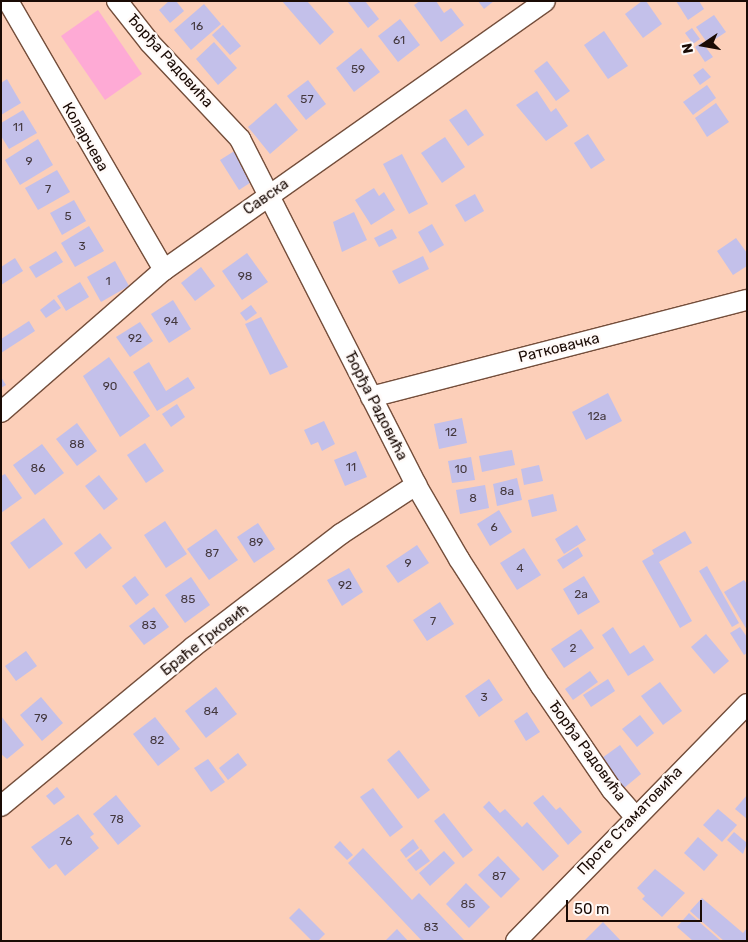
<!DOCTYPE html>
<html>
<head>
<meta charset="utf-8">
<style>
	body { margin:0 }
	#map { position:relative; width:748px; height:942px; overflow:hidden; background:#fccfb9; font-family:Rubik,sans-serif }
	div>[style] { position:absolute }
	.green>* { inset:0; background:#feaad5 }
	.building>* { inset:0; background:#c3c0ea }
	.roads { filter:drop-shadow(1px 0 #744e3b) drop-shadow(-1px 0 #744e3b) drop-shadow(0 1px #744e3b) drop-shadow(0 -1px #744e3b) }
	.minor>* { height:20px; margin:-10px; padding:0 10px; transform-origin:10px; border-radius:10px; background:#fff }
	span { translate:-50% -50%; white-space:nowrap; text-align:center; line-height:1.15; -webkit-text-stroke:5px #fffaf8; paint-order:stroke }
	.number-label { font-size:12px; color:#44383e }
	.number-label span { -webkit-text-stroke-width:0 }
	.street-label { font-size:15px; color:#1a0b05 }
	.frame { position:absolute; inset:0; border:2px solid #1a0b05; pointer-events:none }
	.north { position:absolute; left:678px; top:20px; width:50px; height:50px; -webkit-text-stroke:4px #fffaf8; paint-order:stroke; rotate:258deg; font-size:14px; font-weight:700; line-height:20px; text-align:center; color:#1a0b05 }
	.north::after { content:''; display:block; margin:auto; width:18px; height:22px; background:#1a0b05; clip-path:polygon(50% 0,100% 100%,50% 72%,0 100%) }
	.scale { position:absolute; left:566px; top:900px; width:136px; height:22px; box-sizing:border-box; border:2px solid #1a0b05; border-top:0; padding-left:6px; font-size:15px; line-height:18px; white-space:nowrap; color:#1a0b05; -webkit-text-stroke:4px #fffaf8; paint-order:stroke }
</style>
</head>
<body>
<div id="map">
	<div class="green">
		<div style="clip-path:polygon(98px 10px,142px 74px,105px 100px,61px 36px)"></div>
	</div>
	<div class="building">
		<div style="clip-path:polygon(169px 1px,176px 1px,184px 11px,170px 23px,159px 10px)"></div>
		<div style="clip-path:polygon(282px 1px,307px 1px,334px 32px,320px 45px)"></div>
		<div style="clip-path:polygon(347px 1px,365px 1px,379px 19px,368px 28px)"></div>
		<div style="clip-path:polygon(420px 1px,436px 1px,444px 13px,451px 8px,464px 25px,441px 42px,414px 5px)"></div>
		<div style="clip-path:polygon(478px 1px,494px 1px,484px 9px)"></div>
		<div style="clip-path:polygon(642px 1px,646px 1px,662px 24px,643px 38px,625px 14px)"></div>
		<div style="clip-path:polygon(676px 1px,699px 1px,704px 9px,688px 20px)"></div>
		<div style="clip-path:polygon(204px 4px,221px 24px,191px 50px,174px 30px)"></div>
		<div style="clip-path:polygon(714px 15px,726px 32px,708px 44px,696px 27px)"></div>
		<div style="clip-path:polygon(400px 19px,420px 45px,398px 62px,378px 36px)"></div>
		<div style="clip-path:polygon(223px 25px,241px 46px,230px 55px,212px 35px)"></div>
		<div style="clip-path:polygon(692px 28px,700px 39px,693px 44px,685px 33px)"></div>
		<div style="clip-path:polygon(604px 31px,628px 66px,608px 79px,584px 45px)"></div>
		<div style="clip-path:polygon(214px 42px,237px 68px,218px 85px,196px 59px)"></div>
		<div style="clip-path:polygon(702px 42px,713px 57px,705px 62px,695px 47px)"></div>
		<div style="clip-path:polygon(361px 48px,380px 72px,354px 92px,336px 68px)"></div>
		<div style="clip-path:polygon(547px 61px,570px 91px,556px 101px,534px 71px)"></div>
		<div style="clip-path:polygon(703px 68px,711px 77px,700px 85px,693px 75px)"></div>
		<div style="clip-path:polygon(7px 79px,21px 103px,1px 115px,1px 83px)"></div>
		<div style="clip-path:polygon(308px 80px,326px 104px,306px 120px,287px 96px)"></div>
		<div style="clip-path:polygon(707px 85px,716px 98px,693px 115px,683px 102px)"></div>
		<div style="clip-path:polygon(537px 91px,551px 112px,556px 108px,568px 126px,546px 141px,516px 105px)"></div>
		<div style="clip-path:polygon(276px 103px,298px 130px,270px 154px,248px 127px)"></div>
		<div style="clip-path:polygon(716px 103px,729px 122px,707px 137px,695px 118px)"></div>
		<div style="clip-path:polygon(466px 109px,484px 135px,468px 146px,449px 120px)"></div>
		<div style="clip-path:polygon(23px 110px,37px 133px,9px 149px,1px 136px,1px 123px)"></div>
		<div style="clip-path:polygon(588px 134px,605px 160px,591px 169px,574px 143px)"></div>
		<div style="clip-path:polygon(445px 137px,465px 167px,442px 183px,421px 153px)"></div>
		<div style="clip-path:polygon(38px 139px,53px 165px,20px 185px,5px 160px)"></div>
		<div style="clip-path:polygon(236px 150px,256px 179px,239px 190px,220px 160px)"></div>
		<div style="clip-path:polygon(402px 154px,428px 204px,409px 214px,383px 164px)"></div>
		<div style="clip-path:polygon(57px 170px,70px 192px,38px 210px,25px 188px)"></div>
		<div style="clip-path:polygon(374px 188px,379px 196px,384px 192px,395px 210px,371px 225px,355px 200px)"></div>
		<div style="clip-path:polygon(475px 194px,484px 211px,465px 222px,455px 205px)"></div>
		<div style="clip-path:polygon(74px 200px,86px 221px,62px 235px,50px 213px)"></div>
		<div style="clip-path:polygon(354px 212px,367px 240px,342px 252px,333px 222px)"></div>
		<div style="clip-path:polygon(432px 224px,444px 245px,430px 253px,418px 232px)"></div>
		<div style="clip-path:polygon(89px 226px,104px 251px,75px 267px,61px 243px)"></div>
		<div style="clip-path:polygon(392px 229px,397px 238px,379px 247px,374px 238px)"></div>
		<div style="clip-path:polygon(736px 238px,747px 253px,747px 266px,733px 275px,717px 251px)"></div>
		<div style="clip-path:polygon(56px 251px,63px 262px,36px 278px,29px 267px)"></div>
		<div style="clip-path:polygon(247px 253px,268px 282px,242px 300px,222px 271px)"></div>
		<div style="clip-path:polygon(423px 256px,429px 269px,399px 284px,392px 271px)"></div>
		<div style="clip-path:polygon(15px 258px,23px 271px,1px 285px,1px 267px)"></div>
		<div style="clip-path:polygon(115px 261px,129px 286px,101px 302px,87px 277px)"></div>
		<div style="clip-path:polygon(201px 267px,215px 286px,195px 301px,181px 283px)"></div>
		<div style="clip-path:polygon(80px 282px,89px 297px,66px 311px,57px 296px)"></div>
		<div style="clip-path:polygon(54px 299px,61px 308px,46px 318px,40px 310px)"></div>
		<div style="clip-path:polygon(173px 300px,191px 329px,169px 343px,151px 314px)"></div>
		<div style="clip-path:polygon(251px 305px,257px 313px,246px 321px,240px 313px)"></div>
		<div style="clip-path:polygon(261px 317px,288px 367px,270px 375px,245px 324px)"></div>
		<div style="clip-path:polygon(29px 321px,35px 331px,1px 353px,1px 339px)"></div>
		<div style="clip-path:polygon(140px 322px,153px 341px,130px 357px,116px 337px)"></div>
		<div style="clip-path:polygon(109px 357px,150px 416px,120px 437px,83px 376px)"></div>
		<div style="clip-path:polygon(149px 362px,166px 391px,188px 377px,195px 388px,157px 411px,133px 372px)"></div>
		<div style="clip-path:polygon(1px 377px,6px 385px,1px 388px)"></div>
		<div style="clip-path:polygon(608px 393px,622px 421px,586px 440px,572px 412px)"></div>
		<div style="clip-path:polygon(177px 404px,185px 417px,171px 427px,162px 414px)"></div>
		<div style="clip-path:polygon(462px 418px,467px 443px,439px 449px,434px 424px)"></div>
		<div style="clip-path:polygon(324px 421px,335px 444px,322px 451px,318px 442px,311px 445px,304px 430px)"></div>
		<div style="clip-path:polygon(77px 423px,97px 451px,77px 466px,56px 439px)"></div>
		<div style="clip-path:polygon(145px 443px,164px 471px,146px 483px,127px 455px)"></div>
		<div style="clip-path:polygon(42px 444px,64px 473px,35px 495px,13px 465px)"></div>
		<div style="clip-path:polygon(512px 450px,515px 465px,482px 472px,479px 456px)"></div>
		<div style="clip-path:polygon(356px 451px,367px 477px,345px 486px,334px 460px)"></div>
		<div style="clip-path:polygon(471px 457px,475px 480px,452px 483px,448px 461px)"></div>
		<div style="clip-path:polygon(539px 465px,543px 481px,524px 485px,521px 469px)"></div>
		<div style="clip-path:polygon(5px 474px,22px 498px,1px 513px,1px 476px)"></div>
		<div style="clip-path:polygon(99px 475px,118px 499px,104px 510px,85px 486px)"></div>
		<div style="clip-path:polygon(517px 478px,522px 500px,497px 506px,493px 484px)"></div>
		<div style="clip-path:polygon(485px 485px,489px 508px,460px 514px,456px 490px)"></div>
		<div style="clip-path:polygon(553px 494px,557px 511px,532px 517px,528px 500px)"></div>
		<div style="clip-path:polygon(499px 510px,512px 532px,490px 546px,477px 524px)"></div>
		<div style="clip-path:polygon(44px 518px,63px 544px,29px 569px,10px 543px)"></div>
		<div style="clip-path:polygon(165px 521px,187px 554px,166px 568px,144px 535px)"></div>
		<div style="clip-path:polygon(258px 523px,275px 549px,254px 563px,237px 537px)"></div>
		<div style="clip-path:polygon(577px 525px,586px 540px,564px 554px,555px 539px)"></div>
		<div style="clip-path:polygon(216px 529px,238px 560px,209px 580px,187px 549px)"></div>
		<div style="clip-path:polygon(685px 531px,692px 543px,659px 562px,692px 621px,680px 628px,642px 561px,654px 554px,652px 550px)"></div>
		<div style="clip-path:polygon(100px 533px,112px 548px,86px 569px,74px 553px)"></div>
		<div style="clip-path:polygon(417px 545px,429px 563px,398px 583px,386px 566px)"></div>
		<div style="clip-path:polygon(578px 547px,583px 556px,563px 569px,557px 560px)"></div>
		<div style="clip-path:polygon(524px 548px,541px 575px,517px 590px,500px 563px)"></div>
		<div style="clip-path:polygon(707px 566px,739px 623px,732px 627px,699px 571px)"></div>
		<div style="clip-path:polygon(349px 568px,363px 592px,342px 606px,327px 580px)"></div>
		<div style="clip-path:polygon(135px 576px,149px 595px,136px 605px,122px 586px)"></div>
		<div style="clip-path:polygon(584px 576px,600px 602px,578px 615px,563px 589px)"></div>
		<div style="clip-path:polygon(191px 577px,210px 605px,185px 623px,165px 595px)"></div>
		<div style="clip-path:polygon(744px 580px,747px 584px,747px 630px,724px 592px)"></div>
		<div style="clip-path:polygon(440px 602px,454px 624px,427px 641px,413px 620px)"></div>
		<div style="clip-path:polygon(154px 607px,169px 627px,144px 645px,129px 626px)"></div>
		<div style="clip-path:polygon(613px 627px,630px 654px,644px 645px,654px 660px,628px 676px,602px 635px)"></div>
		<div style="clip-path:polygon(740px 627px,747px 637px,747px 653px,744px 655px,730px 633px)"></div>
		<div style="clip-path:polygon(581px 629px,594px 648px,564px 668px,551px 649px)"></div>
		<div style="clip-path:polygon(706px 634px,729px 661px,714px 674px,691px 647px)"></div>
		<div style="clip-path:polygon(26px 651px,37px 666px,16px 681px,5px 666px)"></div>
		<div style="clip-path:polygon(590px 671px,598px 682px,573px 700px,565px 689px)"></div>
		<div style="clip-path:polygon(489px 679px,503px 700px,479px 717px,465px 696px)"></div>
		<div style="clip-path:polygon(608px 679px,615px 691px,591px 707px,583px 695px)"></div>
		<div style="clip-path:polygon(660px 682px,682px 711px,663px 725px,641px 696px)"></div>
		<div style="clip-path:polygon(216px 687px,237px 714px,206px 738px,185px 711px)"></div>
		<div style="clip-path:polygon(41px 697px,63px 723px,42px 741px,20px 715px)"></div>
		<div style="clip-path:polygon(527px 712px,540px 732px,526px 741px,514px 721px)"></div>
		<div style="clip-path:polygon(640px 715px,654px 733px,637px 747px,622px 729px)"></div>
		<div style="clip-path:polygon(1px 716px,24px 745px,7px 759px,1px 754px)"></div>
		<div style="clip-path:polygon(155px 717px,180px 749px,158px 766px,133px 734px)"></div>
		<div style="clip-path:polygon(620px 745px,641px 774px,624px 788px,602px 758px)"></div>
		<div style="clip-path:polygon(399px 750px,430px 790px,418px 799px,387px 760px)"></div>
		<div style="clip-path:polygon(238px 753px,247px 765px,228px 780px,219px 768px)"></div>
		<div style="clip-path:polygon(208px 759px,225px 782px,211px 792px,194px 768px)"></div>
		<div style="clip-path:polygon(57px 787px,65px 797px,54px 805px,46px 796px)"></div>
		<div style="clip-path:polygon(373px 788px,403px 827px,390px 837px,360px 797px)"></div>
		<div style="clip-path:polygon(116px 795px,141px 826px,118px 845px,93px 814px)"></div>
		<div style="clip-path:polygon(543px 795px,556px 810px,560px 807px,582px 832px,568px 845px,533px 803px)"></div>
		<div style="clip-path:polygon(747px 795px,747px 819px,735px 809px)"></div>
		<div style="clip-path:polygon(489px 801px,500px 813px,505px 809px,522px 827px,527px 822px,559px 856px,543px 871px,483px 807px)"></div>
		<div style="clip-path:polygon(718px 809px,737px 825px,722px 842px,703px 825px)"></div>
		<div style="clip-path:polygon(444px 813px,473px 850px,463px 858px,434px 821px)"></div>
		<div style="clip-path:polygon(78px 814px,94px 834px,90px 837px,99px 848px,65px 876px,56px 864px,49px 869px,31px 847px)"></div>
		<div style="clip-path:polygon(734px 832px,747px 843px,743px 854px,727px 840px)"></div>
		<div style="clip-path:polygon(698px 837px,718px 855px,704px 871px,684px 853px)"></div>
		<div style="clip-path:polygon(413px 839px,419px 848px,406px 858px,400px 850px)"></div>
		<div style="clip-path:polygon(340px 841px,353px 855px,347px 860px,334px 847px)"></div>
		<div style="clip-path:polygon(363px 848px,412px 900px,419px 893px,465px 941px,422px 941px,348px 863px)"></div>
		<div style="clip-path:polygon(421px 849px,430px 861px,416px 871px,407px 860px)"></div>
		<div style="clip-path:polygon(444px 851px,455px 863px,430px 886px,419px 873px)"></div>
		<div style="clip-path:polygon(498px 856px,520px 879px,501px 898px,478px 875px)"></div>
		<div style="clip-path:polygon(655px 869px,685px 893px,662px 917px,642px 899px,645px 896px,637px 888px)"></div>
		<div style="clip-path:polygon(466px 883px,490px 907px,469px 928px,446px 904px)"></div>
		<div style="clip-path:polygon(702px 898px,743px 933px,747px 928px,747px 941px,724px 941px,690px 911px)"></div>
		<div style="clip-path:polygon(299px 908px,325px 934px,318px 941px,312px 941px,289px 918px)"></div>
		<div style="clip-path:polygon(689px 913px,721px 941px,693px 941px,677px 927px)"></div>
		<div style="clip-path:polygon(603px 922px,621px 941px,584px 941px)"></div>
		<div style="clip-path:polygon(397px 929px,408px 941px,385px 941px)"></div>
	</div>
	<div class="roads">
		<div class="minor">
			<div style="left:8px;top:1px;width:311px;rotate:59.9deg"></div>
			<div style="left:117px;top:1px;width:53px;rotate:51.8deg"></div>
			<div style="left:150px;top:43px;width:132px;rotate:46.8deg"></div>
			<div style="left:240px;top:139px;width:388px;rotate:63deg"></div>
			<div style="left:416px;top:485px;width:86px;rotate:59.8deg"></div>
			<div style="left:459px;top:559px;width:151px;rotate:57.2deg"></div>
			<div style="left:541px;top:686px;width:126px;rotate:55.7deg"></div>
			<div style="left:612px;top:790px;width:35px;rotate:49deg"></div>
			<div style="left:371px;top:397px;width:388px;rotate:-14.5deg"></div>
			<div style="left:1px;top:412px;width:216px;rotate:-41.1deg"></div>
			<div style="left:164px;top:270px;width:466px;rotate:-35.2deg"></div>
			<div style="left:1px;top:806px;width:249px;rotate:-39.6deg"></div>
			<div style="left:193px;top:647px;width:186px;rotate:-37.4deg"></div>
			<div style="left:341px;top:534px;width:90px;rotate:-33.2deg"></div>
			<div style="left:516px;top:941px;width:331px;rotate:-45.7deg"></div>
		</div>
	</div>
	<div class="number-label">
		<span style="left:197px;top:27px">16</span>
		<span style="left:399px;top:41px">61</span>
		<span style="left:358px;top:70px">59</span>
		<span style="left:307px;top:100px">57</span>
		<span style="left:18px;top:128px">11</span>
		<span style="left:29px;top:162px">9</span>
		<span style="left:48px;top:190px">7</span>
		<span style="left:68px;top:217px">5</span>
		<span style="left:82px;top:247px">3</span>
		<span style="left:245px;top:277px">98</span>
		<span style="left:108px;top:282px">1</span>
		<span style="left:171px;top:322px">94</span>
		<span style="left:135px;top:339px">92</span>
		<span style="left:110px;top:387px">90</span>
		<span style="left:597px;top:417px">12a</span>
		<span style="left:451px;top:433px">12</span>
		<span style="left:77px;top:445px">88</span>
		<span style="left:351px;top:468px">11</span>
		<span style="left:38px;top:469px">86</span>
		<span style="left:461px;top:470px">10</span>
		<span style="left:507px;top:492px">8a</span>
		<span style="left:473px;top:499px">8</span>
		<span style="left:494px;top:528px">6</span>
		<span style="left:256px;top:543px">89</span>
		<span style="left:212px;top:554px">87</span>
		<span style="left:408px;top:564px">9</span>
		<span style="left:520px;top:569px">4</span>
		<span style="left:345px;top:586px">92</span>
		<span style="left:581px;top:595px">2a</span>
		<span style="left:188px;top:600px">85</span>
		<span style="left:433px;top:622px">7</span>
		<span style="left:149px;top:626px">83</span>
		<span style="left:573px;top:649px">2</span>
		<span style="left:484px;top:698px">3</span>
		<span style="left:211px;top:712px">84</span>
		<span style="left:41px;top:719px">79</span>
		<span style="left:157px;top:741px">82</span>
		<span style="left:117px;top:820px">78</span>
		<span style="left:66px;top:842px">76</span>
		<span style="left:499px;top:877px">87</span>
		<span style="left:468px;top:905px">85</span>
		<span style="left:431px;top:928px">83</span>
	</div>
	<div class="street-label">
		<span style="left:170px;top:61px;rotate:48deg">Ђорђа Радовића</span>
		<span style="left:85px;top:137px;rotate:60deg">Коларчева</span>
		<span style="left:266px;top:197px;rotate:-35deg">Савска</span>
		<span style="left:559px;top:348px;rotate:-14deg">Ратковачка</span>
		<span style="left:376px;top:406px;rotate:63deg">Ђорђа Радовића</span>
		<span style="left:205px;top:640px;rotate:-38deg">Браће Грковић</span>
		<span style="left:587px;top:751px;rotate:54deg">Ђорђа Радовића</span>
		<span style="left:630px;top:821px;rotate:-46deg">Проте Стаматовића</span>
	</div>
	<div class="frame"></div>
	<div class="north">N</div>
	<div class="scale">50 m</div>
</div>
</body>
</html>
